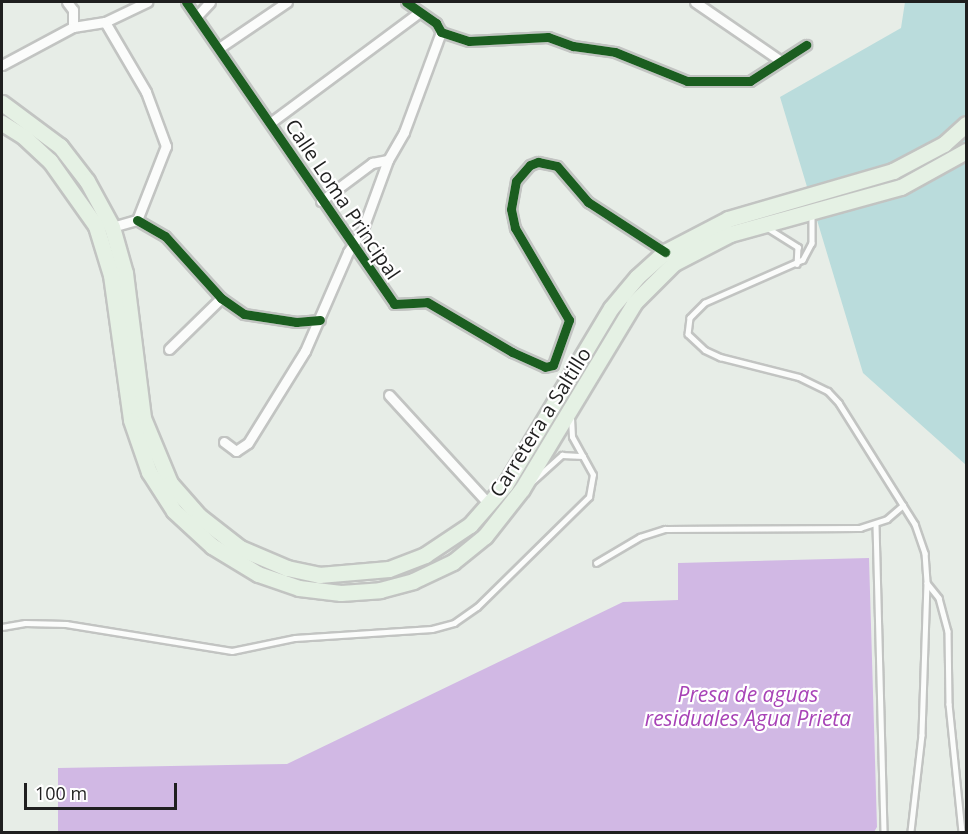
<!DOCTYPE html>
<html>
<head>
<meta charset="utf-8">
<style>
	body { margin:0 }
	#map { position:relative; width:968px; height:834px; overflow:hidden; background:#e7ede7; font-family:"Open Sans",sans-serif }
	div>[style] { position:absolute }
	.forest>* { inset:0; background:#badcdc }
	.water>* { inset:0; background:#d1b8e4 }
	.roads { filter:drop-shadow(2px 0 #c2c4c2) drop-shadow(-2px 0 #c2c4c2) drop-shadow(0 2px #c2c4c2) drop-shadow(0 -2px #c2c4c2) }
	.service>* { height:4.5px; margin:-2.25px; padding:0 2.25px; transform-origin:2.25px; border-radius:2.25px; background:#fbfcfb }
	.minor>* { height:9px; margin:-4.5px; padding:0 4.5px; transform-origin:4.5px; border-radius:4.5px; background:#fbfcfb }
	.primary>* { height:15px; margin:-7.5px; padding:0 7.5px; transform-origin:7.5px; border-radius:7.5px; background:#e5f1e4 }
	.cycleway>* { height:9px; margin:-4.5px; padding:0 4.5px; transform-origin:4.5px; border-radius:4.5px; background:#1b5e20 }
	span { translate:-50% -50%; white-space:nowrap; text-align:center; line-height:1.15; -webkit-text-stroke:4.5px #fff; paint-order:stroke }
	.street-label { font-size:20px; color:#1f1f1f }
	.water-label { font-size:21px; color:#a843b7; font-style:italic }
	.frame { position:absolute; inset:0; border:3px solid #1f1f1f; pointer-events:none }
	.scale { position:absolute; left:24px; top:783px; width:153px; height:27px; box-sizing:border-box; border:3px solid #1f1f1f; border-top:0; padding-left:8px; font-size:18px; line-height:21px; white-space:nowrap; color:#1f1f1f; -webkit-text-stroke:4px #fff; paint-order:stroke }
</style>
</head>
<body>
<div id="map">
	<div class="forest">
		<div style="clip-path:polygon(905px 2px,966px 2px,966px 465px,863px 373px,780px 97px,901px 28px)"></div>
	</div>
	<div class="water">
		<div style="clip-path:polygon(869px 558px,877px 827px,874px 832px,58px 832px,58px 768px,287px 764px,623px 602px,678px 600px,678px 563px)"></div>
	</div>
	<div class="roads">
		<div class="service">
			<div style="left:812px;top:216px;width:27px;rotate:90deg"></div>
			<div style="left:812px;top:243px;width:19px;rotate:118deg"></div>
			<div style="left:803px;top:260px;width:107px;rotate:156.3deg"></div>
			<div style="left:705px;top:303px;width:21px;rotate:135deg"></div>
			<div style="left:690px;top:318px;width:16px;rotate:97deg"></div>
			<div style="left:688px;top:334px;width:23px;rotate:43deg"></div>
			<div style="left:705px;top:350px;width:17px;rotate:25deg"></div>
			<div style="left:720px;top:357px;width:81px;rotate:14.2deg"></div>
			<div style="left:799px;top:377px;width:32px;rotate:26deg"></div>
			<div style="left:828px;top:391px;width:16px;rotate:47deg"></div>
			<div style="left:839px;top:403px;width:143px;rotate:57.9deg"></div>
			<div style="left:915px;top:524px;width:31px;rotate:71deg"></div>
			<div style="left:925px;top:553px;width:30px;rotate:86deg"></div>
			<div style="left:927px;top:583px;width:152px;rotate:91.9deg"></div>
			<div style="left:922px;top:735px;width:98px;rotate:96.5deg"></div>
			<div style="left:766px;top:227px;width:38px;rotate:32deg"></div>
			<div style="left:798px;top:247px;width:17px;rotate:93deg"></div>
			<div style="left:533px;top:481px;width:39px;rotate:-42deg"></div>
			<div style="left:562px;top:455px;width:21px;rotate:3deg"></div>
			<div style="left:876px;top:525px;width:307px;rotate:88.5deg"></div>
			<div style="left:596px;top:563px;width:51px;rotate:-30.6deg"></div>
			<div style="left:640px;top:537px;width:26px;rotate:-18deg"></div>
			<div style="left:665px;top:529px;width:195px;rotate:-0.3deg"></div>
			<div style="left:860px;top:528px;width:28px;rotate:-18deg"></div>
			<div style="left:887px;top:519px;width:21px;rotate:-41deg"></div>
			<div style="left:927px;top:583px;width:19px;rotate:51deg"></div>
			<div style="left:939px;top:598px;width:34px;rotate:75deg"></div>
			<div style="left:948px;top:631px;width:73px;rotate:89.2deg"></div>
			<div style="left:949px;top:704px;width:129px;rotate:84.2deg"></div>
			<div style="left:2px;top:627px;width:23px;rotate:-10deg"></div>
			<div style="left:25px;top:623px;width:41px;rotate:1.4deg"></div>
			<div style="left:66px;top:624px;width:168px;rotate:9.2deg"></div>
			<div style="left:232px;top:651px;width:64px;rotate:-11.7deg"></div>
			<div style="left:295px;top:638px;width:137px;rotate:-3.8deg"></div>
			<div style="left:432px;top:629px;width:23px;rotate:-15deg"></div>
			<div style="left:454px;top:623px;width:28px;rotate:-35deg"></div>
			<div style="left:477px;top:607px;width:157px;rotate:-44.5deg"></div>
			<div style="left:589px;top:497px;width:22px;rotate:-80deg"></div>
			<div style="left:593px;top:475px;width:43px;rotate:-118.9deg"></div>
			<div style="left:572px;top:437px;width:19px;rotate:-93deg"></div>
		</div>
		<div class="minor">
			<div style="left:67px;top:2px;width:10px;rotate:53deg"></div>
			<div style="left:73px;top:10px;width:17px;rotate:90deg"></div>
			<div style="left:186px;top:2px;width:367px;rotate:55.4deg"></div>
			<div style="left:394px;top:304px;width:33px;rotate:-3deg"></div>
			<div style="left:427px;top:302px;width:99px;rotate:30.5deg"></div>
			<div style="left:512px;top:352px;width:36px;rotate:24deg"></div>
			<div style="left:545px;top:367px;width:8px;rotate:-14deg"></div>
			<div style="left:553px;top:365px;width:48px;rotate:-70.4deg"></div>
			<div style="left:569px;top:320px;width:107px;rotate:-120.4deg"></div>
			<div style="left:515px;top:228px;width:19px;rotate:-102deg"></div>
			<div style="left:511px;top:209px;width:28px;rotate:-80deg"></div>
			<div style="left:516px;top:181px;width:21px;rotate:-49deg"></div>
			<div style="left:530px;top:165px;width:9px;rotate:-21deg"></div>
			<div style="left:538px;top:162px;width:19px;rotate:12deg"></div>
			<div style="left:557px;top:166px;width:48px;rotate:49.3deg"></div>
			<div style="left:588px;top:202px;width:92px;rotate:33deg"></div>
			<div style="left:406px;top:2px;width:37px;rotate:35deg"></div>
			<div style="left:436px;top:23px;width:10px;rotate:61deg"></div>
			<div style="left:441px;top:32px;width:29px;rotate:18deg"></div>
			<div style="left:469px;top:41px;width:79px;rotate:-2.9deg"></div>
			<div style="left:548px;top:37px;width:27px;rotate:20deg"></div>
			<div style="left:573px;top:46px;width:42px;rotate:8.1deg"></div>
			<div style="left:615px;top:52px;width:78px;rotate:21.9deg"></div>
			<div style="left:687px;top:81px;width:63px"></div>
			<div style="left:750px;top:81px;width:67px;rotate:-32.7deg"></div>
			<div style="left:695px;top:2px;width:104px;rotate:34.5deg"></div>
			<div style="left:197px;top:16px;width:19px;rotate:-47deg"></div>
			<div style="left:105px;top:22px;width:81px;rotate:59.6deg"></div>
			<div style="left:146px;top:92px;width:58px;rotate:69.7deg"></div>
			<div style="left:166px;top:146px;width:79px;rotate:111.4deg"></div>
			<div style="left:219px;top:48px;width:82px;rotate:-34.1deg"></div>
			<div style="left:2px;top:65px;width:81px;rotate:-28.2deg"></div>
			<div style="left:73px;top:27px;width:32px;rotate:-9deg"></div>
			<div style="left:105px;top:22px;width:47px;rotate:-25.5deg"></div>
			<div style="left:270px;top:123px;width:184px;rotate:-36.6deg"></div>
			<div style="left:321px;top:201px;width:64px;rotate:-36.7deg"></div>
			<div style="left:372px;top:163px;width:16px;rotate:-11deg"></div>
			<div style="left:137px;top:220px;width:32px;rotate:30deg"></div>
			<div style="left:165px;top:236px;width:84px;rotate:47.9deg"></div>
			<div style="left:221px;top:298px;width:28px;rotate:35deg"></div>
			<div style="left:244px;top:314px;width:53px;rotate:8.7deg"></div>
			<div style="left:296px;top:322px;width:24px;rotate:-5deg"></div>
			<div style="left:112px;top:227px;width:26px;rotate:-16deg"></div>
			<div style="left:169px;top:349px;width:73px;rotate:-44.4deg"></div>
			<div style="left:389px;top:395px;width:148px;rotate:47.5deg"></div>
			<div style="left:224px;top:442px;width:15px;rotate:37deg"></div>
			<div style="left:236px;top:451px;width:14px;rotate:-34deg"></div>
			<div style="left:248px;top:443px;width:108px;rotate:-58.2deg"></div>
			<div style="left:305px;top:351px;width:108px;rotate:-66.5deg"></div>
			<div style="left:348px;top:252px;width:25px;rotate:-56deg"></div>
			<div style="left:362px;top:231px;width:76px;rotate:-69.9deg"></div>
			<div style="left:388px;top:160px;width:32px;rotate:-60deg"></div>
			<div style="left:404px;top:132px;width:107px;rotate:-69.7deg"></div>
		</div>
		<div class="primary">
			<div style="left:2px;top:103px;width:72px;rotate:36.6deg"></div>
			<div style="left:60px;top:146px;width:44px;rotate:52.4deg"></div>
			<div style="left:87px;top:181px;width:52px;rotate:61.5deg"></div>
			<div style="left:112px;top:227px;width:48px;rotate:74.2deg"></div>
			<div style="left:125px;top:273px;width:146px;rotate:82.9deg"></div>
			<div style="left:143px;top:418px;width:70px;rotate:67.4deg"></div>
			<div style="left:170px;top:483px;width:44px;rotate:48.7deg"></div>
			<div style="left:199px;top:516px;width:52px;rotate:38deg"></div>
			<div style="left:240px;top:548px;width:51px;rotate:23.1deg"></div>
			<div style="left:287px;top:568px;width:33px;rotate:12deg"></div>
			<div style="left:319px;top:575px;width:70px;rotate:-4.9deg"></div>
			<div style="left:389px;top:569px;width:39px;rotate:-21deg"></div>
			<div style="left:425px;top:555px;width:54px;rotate:-33.7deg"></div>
			<div style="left:470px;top:525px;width:53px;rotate:-48.8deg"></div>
			<div style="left:505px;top:485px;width:206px;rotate:-59.1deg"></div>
			<div style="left:611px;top:308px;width:40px;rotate:-50deg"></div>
			<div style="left:637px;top:277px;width:38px;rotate:-42deg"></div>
			<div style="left:665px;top:252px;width:71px;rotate:-27.6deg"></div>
			<div style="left:728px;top:219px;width:172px;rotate:-16.2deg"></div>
			<div style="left:893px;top:171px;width:58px;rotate:-27.9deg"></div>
			<div style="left:944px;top:144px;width:30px;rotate:-42deg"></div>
			<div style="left:2px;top:123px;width:25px;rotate:32deg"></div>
			<div style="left:23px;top:136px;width:37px;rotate:43deg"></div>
			<div style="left:50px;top:161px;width:80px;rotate:54.7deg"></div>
			<div style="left:96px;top:226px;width:51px;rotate:73deg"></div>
			<div style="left:111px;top:275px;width:146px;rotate:82.1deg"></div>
			<div style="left:131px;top:420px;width:55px;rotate:70.9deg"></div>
			<div style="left:149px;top:472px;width:46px;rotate:57.3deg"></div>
			<div style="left:174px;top:511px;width:52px;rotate:42.6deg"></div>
			<div style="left:212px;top:546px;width:54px;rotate:31.3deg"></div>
			<div style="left:258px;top:574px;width:43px;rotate:18.9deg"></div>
			<div style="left:299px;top:588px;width:42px;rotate:6.8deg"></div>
			<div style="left:341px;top:593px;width:39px;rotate:-4deg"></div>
			<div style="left:380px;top:590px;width:34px;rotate:-15deg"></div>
			<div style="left:413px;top:581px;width:44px;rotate:-25.4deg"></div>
			<div style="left:453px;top:562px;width:41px;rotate:-39.1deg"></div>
			<div style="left:485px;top:536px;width:60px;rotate:-51.8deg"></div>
			<div style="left:522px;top:489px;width:217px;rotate:-58.9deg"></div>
			<div style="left:634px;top:303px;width:57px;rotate:-45deg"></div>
			<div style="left:674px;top:263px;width:63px;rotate:-27.4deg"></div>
			<div style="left:730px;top:234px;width:177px;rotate:-15.4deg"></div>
			<div style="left:901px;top:187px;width:74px;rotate:-29deg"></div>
		</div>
	</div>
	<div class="cycleway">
		<div style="left:186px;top:2px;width:367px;rotate:55.4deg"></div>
		<div style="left:394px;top:304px;width:33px;rotate:-3deg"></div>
		<div style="left:427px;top:302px;width:99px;rotate:30.5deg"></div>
		<div style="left:512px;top:352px;width:36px;rotate:24deg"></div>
		<div style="left:545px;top:367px;width:8px;rotate:-14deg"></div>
		<div style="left:553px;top:365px;width:48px;rotate:-70.4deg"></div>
		<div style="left:569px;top:320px;width:107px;rotate:-120.4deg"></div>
		<div style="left:515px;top:228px;width:19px;rotate:-102deg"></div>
		<div style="left:511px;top:209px;width:28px;rotate:-80deg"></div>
		<div style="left:516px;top:181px;width:21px;rotate:-49deg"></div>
		<div style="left:530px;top:165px;width:9px;rotate:-21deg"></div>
		<div style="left:538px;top:162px;width:19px;rotate:12deg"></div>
		<div style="left:557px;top:166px;width:48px;rotate:49.3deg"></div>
		<div style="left:588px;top:202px;width:92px;rotate:33deg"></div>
		<div style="left:406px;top:2px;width:37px;rotate:35deg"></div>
		<div style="left:436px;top:23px;width:10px;rotate:61deg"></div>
		<div style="left:441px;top:32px;width:29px;rotate:18deg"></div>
		<div style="left:469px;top:41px;width:79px;rotate:-2.9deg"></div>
		<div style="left:548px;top:37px;width:27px;rotate:20deg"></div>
		<div style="left:573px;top:46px;width:42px;rotate:8.1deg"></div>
		<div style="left:615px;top:52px;width:78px;rotate:21.9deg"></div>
		<div style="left:687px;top:81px;width:63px"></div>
		<div style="left:750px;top:81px;width:67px;rotate:-32.7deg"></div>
		<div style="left:137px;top:220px;width:32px;rotate:30deg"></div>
		<div style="left:165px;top:236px;width:84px;rotate:47.9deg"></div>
		<div style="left:221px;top:298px;width:28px;rotate:35deg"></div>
		<div style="left:244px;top:314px;width:53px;rotate:8.7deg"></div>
		<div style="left:296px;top:322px;width:24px;rotate:-5deg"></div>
	</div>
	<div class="street-label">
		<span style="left:343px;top:199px;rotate:56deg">Calle Loma Principal</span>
		<span style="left:540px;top:422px;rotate:-58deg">Carretera a Saltillo</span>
	</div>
	<div class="water-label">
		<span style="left:748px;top:706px">Presa de aguas<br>residuales Agua Prieta</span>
	</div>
	<div class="frame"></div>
	<div class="scale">100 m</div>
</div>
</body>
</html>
